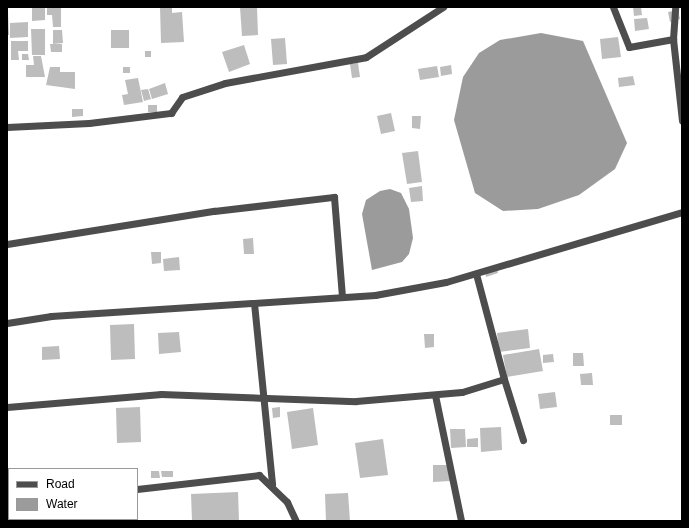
<!DOCTYPE html>
<html>
<head>
<meta charset="utf-8">
<style>
	body { margin:0 }
	#map { position:relative; width:689px; height:528px; overflow:hidden; background:#fff; font-family:Arial,sans-serif }
	div>[style] { position:absolute }
	.water>* { inset:0; background:#9b9b9b }
	.building>* { inset:0; background:#bdbdbd }
	.minor>* { height:7px; margin:-3.5px; padding:0 3.5px; transform-origin:3.5px; border-radius:3.5px; background:#4d4d4d }
	span { translate:-50% -50%; white-space:nowrap; text-align:center; line-height:1.15; -webkit-text-stroke:3px #fff; paint-order:stroke }
	.frame { position:absolute; inset:0; border:8px solid #000; pointer-events:none }
	.legend { position:absolute; left:8px; top:468px; width:130px; height:52px; box-sizing:border-box; background:#fff; border:1px solid #999; margin:0; padding:5px 7px; list-style:none; font-size:12px; color:#000 }
	.legend li { display:flex; align-items:center; gap:8px; height:20px }
	.legend b { width:20px; border:1px solid #999 }
</style>
</head>
<body>
<div id="map">
	<div class="water">
		<div style="clip-path:polygon(541px 33px,583px 41px,627px 143px,615px 169px,579px 195px,538px 209px,503px 211px,475px 193px,454px 120px,463px 77px,479px 53px,500px 40px)"></div>
		<div style="clip-path:polygon(390px 189px,401px 193px,409px 209px,413px 238px,409px 254px,402px 262px,372px 270px,362px 214px,366px 200px,380px 191px)"></div>
	</div>
	<div class="building">
		<div style="clip-path:polygon(32px 7px,45px 7px,45px 20px,32px 21px)"></div>
		<div style="clip-path:polygon(47px 7px,61px 7px,61px 27px,53px 27px,52px 15px,47px 15px)"></div>
		<div style="clip-path:polygon(160px 7px,172px 7px,172px 13px,182px 12px,184px 42px,161px 43px)"></div>
		<div style="clip-path:polygon(240px 7px,257px 7px,258px 35px,242px 36px)"></div>
		<div style="clip-path:polygon(633px 7px,641px 7px,642px 15px,634px 16px)"></div>
		<div style="clip-path:polygon(678px 10px,680px 19px,670px 22px,668px 12px)"></div>
		<div style="clip-path:polygon(7px 11px,8px 11px,9px 35px,7px 35px)"></div>
		<div style="clip-path:polygon(647px 18px,649px 29px,635px 31px,634px 19px)"></div>
		<div style="clip-path:polygon(28px 22px,28px 37px,10px 38px,10px 23px)"></div>
		<div style="clip-path:polygon(31px 29px,45px 29px,45px 55px,32px 55px)"></div>
		<div style="clip-path:polygon(53px 30px,62px 30px,63px 43px,53px 44px)"></div>
		<div style="clip-path:polygon(111px 30px,129px 30px,129px 48px,111px 48px)"></div>
		<div style="clip-path:polygon(618px 37px,621px 57px,602px 59px,600px 39px)"></div>
		<div style="clip-path:polygon(285px 38px,287px 64px,273px 65px,271px 39px)"></div>
		<div style="clip-path:polygon(11px 41px,28px 41px,28px 51px,18px 51px,19px 60px,11px 60px)"></div>
		<div style="clip-path:polygon(50px 44px,62px 44px,62px 52px,51px 52px)"></div>
		<div style="clip-path:polygon(244px 45px,250px 64px,229px 72px,222px 52px)"></div>
		<div style="clip-path:polygon(145px 51px,151px 51px,151px 57px,145px 57px)"></div>
		<div style="clip-path:polygon(22px 54px,28px 54px,29px 60px,22px 60px)"></div>
		<div style="clip-path:polygon(33px 56px,41px 56px,45px 77px,26px 77px,26px 65px,34px 65px)"></div>
		<div style="clip-path:polygon(358px 63px,360px 77px,352px 78px,350px 64px)"></div>
		<div style="clip-path:polygon(451px 65px,452px 74px,441px 76px,440px 67px)"></div>
		<div style="clip-path:polygon(437px 66px,439px 77px,420px 80px,418px 69px)"></div>
		<div style="clip-path:polygon(50px 67px,60px 67px,60px 72px,75px 72px,75px 89px,46px 85px)"></div>
		<div style="clip-path:polygon(123px 67px,130px 67px,130px 73px,123px 73px)"></div>
		<div style="clip-path:polygon(633px 76px,635px 85px,619px 87px,618px 78px)"></div>
		<div style="clip-path:polygon(138px 78px,143px 102px,124px 105px,122px 95px,128px 94px,125px 80px)"></div>
		<div style="clip-path:polygon(165px 83px,168px 94px,152px 99px,149px 89px)"></div>
		<div style="clip-path:polygon(148px 89px,151px 99px,144px 101px,141px 90px)"></div>
		<div style="clip-path:polygon(148px 105px,157px 105px,157px 112px,148px 112px)"></div>
		<div style="clip-path:polygon(72px 109px,83px 109px,83px 116px,72px 117px)"></div>
		<div style="clip-path:polygon(391px 113px,395px 131px,381px 134px,377px 116px)"></div>
		<div style="clip-path:polygon(412px 116px,421px 116px,420px 129px,412px 128px)"></div>
		<div style="clip-path:polygon(418px 151px,422px 182px,407px 184px,402px 153px)"></div>
		<div style="clip-path:polygon(422px 186px,423px 201px,411px 202px,409px 188px)"></div>
		<div style="clip-path:polygon(253px 238px,254px 254px,244px 254px,243px 239px)"></div>
		<div style="clip-path:polygon(151px 252px,161px 252px,161px 263px,152px 264px)"></div>
		<div style="clip-path:polygon(179px 257px,180px 270px,164px 271px,163px 259px)"></div>
		<div style="clip-path:polygon(497px 268px,498px 273px,486px 277px,485px 271px)"></div>
		<div style="clip-path:polygon(134px 324px,135px 359px,111px 360px,110px 325px)"></div>
		<div style="clip-path:polygon(528px 329px,530px 348px,499px 352px,497px 333px)"></div>
		<div style="clip-path:polygon(179px 332px,181px 352px,159px 354px,158px 333px)"></div>
		<div style="clip-path:polygon(424px 334px,434px 334px,434px 347px,425px 348px)"></div>
		<div style="clip-path:polygon(59px 346px,60px 359px,42px 360px,42px 347px)"></div>
		<div style="clip-path:polygon(539px 349px,543px 371px,507px 377px,503px 355px)"></div>
		<div style="clip-path:polygon(573px 353px,583px 353px,584px 366px,573px 366px)"></div>
		<div style="clip-path:polygon(553px 354px,554px 362px,543px 363px,543px 355px)"></div>
		<div style="clip-path:polygon(592px 373px,593px 385px,581px 385px,580px 374px)"></div>
		<div style="clip-path:polygon(555px 392px,557px 407px,540px 409px,538px 394px)"></div>
		<div style="clip-path:polygon(140px 407px,141px 442px,117px 443px,116px 408px)"></div>
		<div style="clip-path:polygon(280px 407px,280px 417px,273px 418px,272px 408px)"></div>
		<div style="clip-path:polygon(313px 408px,318px 445px,292px 449px,287px 412px)"></div>
		<div style="clip-path:polygon(610px 415px,622px 415px,622px 425px,610px 425px)"></div>
		<div style="clip-path:polygon(501px 427px,502px 450px,481px 452px,480px 428px)"></div>
		<div style="clip-path:polygon(450px 429px,465px 429px,466px 447px,451px 448px)"></div>
		<div style="clip-path:polygon(478px 438px,478px 447px,467px 447px,467px 439px)"></div>
		<div style="clip-path:polygon(383px 439px,388px 475px,360px 478px,355px 443px)"></div>
		<div style="clip-path:polygon(433px 465px,450px 465px,450px 481px,433px 482px)"></div>
		<div style="clip-path:polygon(151px 471px,159px 471px,160px 478px,151px 478px)"></div>
		<div style="clip-path:polygon(161px 471px,173px 471px,173px 477px,162px 477px)"></div>
		<div style="clip-path:polygon(238px 492px,239px 521px,192px 521px,191px 494px)"></div>
		<div style="clip-path:polygon(348px 493px,350px 521px,326px 521px,325px 494px)"></div>
	</div>
	<div class="minor">
		<div style="left:613px;top:7px;width:43px;rotate:68.2deg"></div>
		<div style="left:629px;top:47px;width:45px;rotate:-10.3deg"></div>
		<div style="left:673px;top:39px;width:82px;rotate:83.7deg"></div>
		<div style="left:673px;top:39px;width:32px;rotate:-86deg"></div>
		<div style="left:7px;top:127px;width:82px;rotate:-2.8deg"></div>
		<div style="left:89px;top:123px;width:83px;rotate:-7deg"></div>
		<div style="left:171px;top:113px;width:19px;rotate:-55deg"></div>
		<div style="left:182px;top:97px;width:45px;rotate:-18deg"></div>
		<div style="left:225px;top:83px;width:143px;rotate:-10.4deg"></div>
		<div style="left:366px;top:57px;width:92px;rotate:-33deg"></div>
		<div style="left:7px;top:244px;width:210px;rotate:-9.1deg"></div>
		<div style="left:214px;top:211px;width:121px;rotate:-6.7deg"></div>
		<div style="left:334px;top:197px;width:100px;rotate:85.4deg"></div>
		<div style="left:254px;top:303px;width:182px;rotate:84.3deg"></div>
		<div style="left:7px;top:323px;width:45px;rotate:-9deg"></div>
		<div style="left:51px;top:316px;width:325px;rotate:-3.7deg"></div>
		<div style="left:375px;top:295px;width:72px;rotate:-10.4deg"></div>
		<div style="left:446px;top:282px;width:246px;rotate:-16.5deg"></div>
		<div style="left:504px;top:379px;width:64px;rotate:72.7deg"></div>
		<div style="left:435px;top:395px;width:129px;rotate:78.3deg"></div>
		<div style="left:7px;top:407px;width:155px;rotate:-4.8deg"></div>
		<div style="left:161px;top:394px;width:195px;rotate:2.1deg"></div>
		<div style="left:356px;top:401px;width:106px;rotate:-4.9deg"></div>
		<div style="left:462px;top:392px;width:44px;rotate:-17.2deg"></div>
		<div style="left:504px;top:379px;width:109px;rotate:-104.9deg"></div>
		<div style="left:137px;top:489px;width:123px;rotate:-6.5deg"></div>
		<div style="left:259px;top:475px;width:39px;rotate:44deg"></div>
		<div style="left:287px;top:502px;width:21px;rotate:65deg"></div>
		<div style="left:7px;top:506px;width:2px;rotate:-27deg"></div>
	</div>
	<div class="frame"></div>
	<ul class="legend">
	<li><b style="height:5px;background:#4d4d4d"></b>Road</li>
	<li><b style="height:11px;background:#9b9b9b"></b>Water</li>
	</ul>
</div>
</body>
</html>
